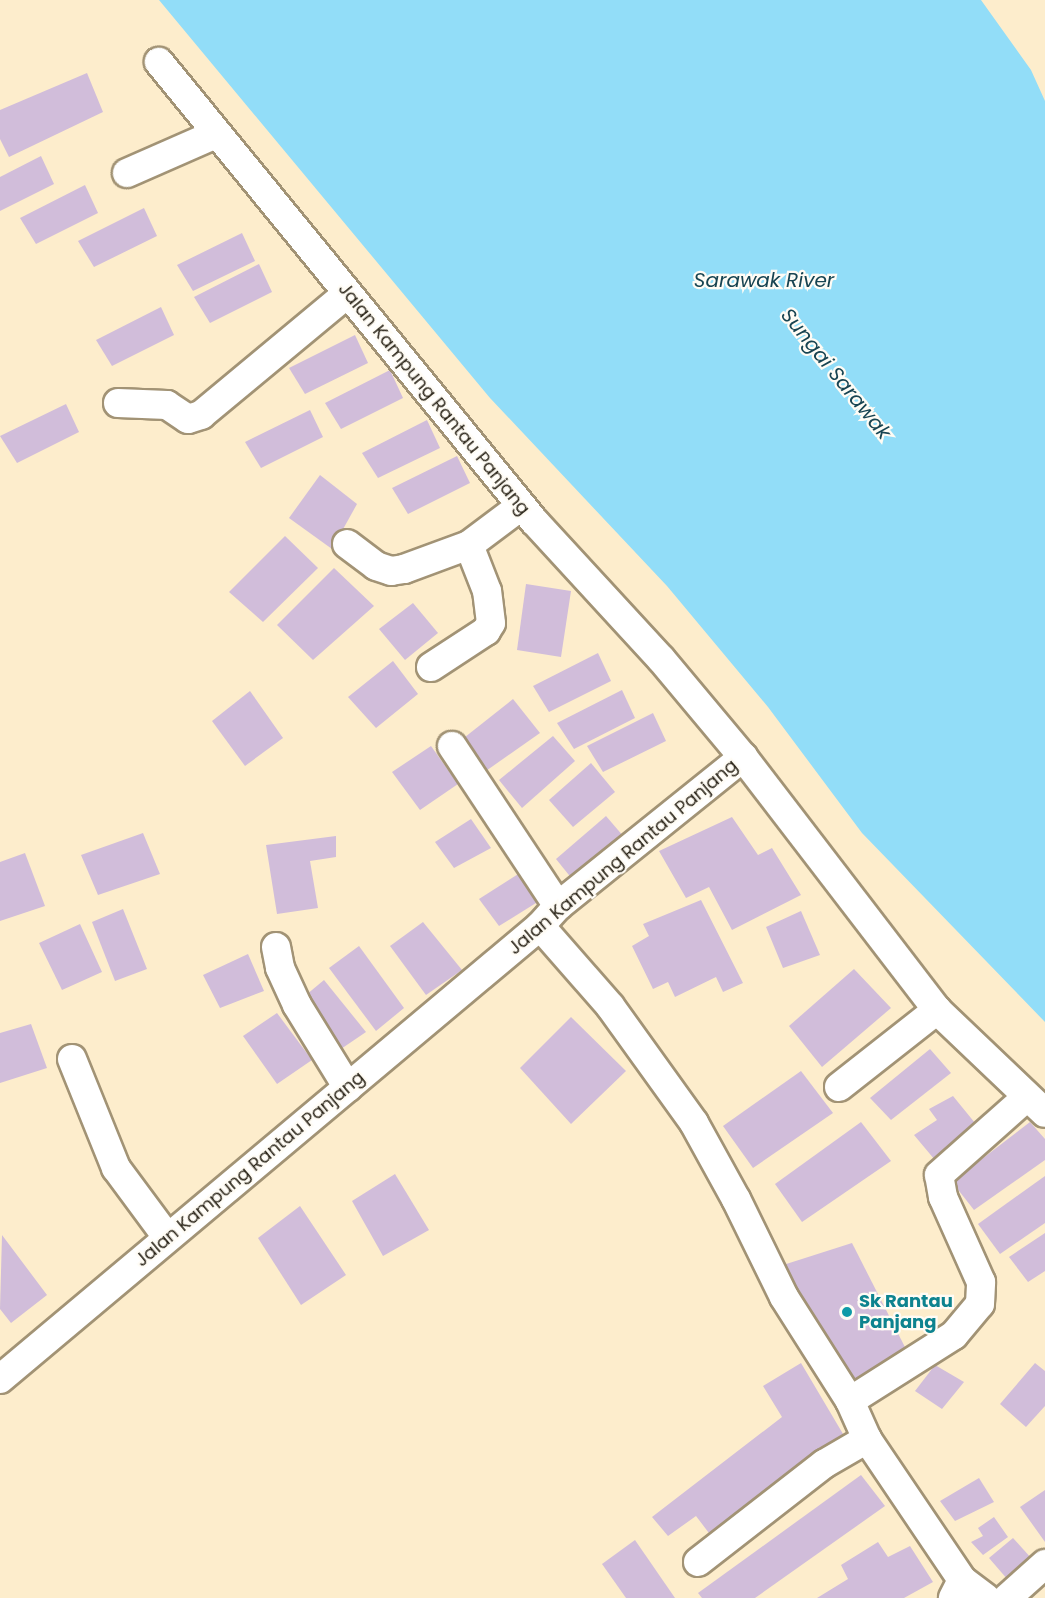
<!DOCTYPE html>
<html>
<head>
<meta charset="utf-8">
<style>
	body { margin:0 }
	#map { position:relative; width:1045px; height:1598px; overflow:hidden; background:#fdedcc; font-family:Poppins,sans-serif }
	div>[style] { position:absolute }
	.water>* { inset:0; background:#92ddf8 }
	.building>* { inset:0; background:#d1bdda }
	.roads { filter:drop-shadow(2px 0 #a29375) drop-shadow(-2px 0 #a29375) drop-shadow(0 2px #a29375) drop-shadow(0 -2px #a29375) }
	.street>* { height:28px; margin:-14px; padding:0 14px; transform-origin:14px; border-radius:14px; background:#fff }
	.dots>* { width:16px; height:16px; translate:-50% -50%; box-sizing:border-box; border:3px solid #fffcf5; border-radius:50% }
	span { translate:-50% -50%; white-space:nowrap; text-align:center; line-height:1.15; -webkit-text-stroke:4.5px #fffcf5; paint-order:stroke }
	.street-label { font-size:18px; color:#292317 }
	.culture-label { font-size:18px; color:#0d838f; font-weight:700 }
	.left { translate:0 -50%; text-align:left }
	.water-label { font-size:20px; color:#174452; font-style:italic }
</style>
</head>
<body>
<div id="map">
	<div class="water">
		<div style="clip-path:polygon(159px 0,981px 0,1031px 70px,1045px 101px,1045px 1022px,862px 833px,768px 707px,667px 586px,490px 398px)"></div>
	</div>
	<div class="building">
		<div style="clip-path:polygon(87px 73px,103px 112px,9px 157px,0 139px,0 110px)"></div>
		<div style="clip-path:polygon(41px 156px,54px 184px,0 211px,0 177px)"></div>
		<div style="clip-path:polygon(85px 185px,98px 213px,36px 244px,20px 218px)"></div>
		<div style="clip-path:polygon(144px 208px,157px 236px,94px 267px,78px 241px)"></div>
		<div style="clip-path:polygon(242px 233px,255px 261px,193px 291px,177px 265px)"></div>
		<div style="clip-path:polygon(259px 264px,272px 292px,210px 323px,194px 297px)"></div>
		<div style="clip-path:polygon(161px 307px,174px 335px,112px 366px,96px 340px)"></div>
		<div style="clip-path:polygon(355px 335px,368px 363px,305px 394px,289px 368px)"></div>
		<div style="clip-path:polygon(390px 370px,403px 398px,341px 429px,325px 403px)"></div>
		<div style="clip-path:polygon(66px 404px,79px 432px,17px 463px,0 436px)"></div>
		<div style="clip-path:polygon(310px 410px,323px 437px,261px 468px,245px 442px)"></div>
		<div style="clip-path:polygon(427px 420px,440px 448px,378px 478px,362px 453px)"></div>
		<div style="clip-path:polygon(457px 456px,470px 483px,408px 514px,392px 488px)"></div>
		<div style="clip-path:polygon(320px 475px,357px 504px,332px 549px,289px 518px)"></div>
		<div style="clip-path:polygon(285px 536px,318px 568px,263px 622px,229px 592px)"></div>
		<div style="clip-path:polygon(334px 568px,374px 606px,313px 660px,277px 625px)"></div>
		<div style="clip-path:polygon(526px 584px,571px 591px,561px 657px,517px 650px)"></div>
		<div style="clip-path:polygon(413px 603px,438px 633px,405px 660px,379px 629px)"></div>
		<div style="clip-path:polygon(598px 653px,611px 681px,549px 712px,533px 686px)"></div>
		<div style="clip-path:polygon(393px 661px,418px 694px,376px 728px,348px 697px)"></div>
		<div style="clip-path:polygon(622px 690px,635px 718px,574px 749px,557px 723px)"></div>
		<div style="clip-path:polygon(250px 691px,283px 738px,245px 766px,212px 721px)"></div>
		<div style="clip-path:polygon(513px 699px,540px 733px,483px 773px,460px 741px)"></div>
		<div style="clip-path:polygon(653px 713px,666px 741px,603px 772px,587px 746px)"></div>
		<div style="clip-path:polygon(553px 736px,575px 761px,522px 808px,499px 780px)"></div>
		<div style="clip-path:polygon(431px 746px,458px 784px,420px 810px,392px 772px)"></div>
		<div style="clip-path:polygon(591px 763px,615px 792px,573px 827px,549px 800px)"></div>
		<div style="clip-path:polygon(606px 816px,630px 844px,577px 885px,556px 859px)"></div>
		<div style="clip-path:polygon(732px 817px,758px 855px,772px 848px,801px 895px,732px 930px,709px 887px,686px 898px,659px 851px)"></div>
		<div style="clip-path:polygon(471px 819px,491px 848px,454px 868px,435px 842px)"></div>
		<div style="clip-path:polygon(143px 833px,160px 874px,98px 895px,81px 855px)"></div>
		<div style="clip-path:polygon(336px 836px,336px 857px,310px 861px,318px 908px,277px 914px,266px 845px)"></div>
		<div style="clip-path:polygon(25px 853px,45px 906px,0 921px,0 862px)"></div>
		<div style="clip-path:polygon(523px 871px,544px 898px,499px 926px,479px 899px)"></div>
		<div style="clip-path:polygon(701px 900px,743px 983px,723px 992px,716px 977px,675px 997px,668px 982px,653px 989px,632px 946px,649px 936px,643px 924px)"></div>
		<div style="clip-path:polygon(123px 909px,147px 969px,115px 981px,92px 922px)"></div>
		<div style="clip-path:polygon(801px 911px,820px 955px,783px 968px,766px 927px)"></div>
		<div style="clip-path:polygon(423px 922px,462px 970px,426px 995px,390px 946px)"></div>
		<div style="clip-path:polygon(80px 924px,102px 972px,62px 990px,39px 943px)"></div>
		<div style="clip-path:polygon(359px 946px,404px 1008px,376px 1031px,329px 968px)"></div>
		<div style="clip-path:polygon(248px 954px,264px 991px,220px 1008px,203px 975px)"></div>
		<div style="clip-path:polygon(854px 969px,891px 1008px,822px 1067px,789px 1026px)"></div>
		<div style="clip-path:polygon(324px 980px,366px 1032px,338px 1051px,300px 1000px)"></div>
		<div style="clip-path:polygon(277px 1013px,312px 1060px,277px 1084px,243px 1036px)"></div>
		<div style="clip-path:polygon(571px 1017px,626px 1071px,571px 1124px,520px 1068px)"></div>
		<div style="clip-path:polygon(31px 1024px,47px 1068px,0 1083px,0 1033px)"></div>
		<div style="clip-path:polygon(930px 1049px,951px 1073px,891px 1120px,870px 1098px)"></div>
		<div style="clip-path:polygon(801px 1071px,833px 1113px,753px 1168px,723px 1126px)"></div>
		<div style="clip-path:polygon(953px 1096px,984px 1134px,940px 1166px,914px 1135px,937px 1120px,929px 1109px)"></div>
		<div style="clip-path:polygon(861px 1122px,891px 1161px,802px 1222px,775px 1184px)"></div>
		<div style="clip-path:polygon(1030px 1122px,1045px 1139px,1045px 1160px,974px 1210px,952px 1182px)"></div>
		<div style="clip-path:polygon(395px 1174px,429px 1230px,383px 1256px,352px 1201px)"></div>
		<div style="clip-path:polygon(1045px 1176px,1045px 1223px,1000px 1254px,978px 1224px)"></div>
		<div style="clip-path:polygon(300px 1206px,346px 1275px,301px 1305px,258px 1238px)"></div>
		<div style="clip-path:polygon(1045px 1233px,1045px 1271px,1028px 1282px,1009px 1257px)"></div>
		<div style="clip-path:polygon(2px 1235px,47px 1295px,11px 1323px,0 1309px)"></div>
		<div style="clip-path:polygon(852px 1243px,910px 1357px,851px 1384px,780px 1266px)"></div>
		<div style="clip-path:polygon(801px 1363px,846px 1439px,715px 1541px,696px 1516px,668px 1536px,652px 1517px,782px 1417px,763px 1386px)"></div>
		<div style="clip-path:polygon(1035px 1363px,1045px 1371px,1045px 1406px,1026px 1427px,1000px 1404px)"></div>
		<div style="clip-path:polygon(935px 1365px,964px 1382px,942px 1409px,915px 1391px)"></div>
		<div style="clip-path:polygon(861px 1475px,885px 1506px,755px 1598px,702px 1598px,698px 1593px)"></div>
		<div style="clip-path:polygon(979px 1478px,994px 1502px,955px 1521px,940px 1501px)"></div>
		<div style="clip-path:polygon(1045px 1490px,1045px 1542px,1020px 1507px)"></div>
		<div style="clip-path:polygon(994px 1517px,1008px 1537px,983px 1555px,971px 1542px,983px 1536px,978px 1528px)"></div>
		<div style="clip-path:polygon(1013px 1538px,1032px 1559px,1008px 1580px,989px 1558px)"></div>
		<div style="clip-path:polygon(635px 1540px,675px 1598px,626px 1598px,602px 1564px)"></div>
		<div style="clip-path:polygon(878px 1542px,888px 1557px,910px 1546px,933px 1582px,904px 1598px,817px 1598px,848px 1579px,841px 1565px)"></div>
	</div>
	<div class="roads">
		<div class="street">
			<div style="left:127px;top:173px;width:97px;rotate:-23.7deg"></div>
			<div style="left:118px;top:403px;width:49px;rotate:2.3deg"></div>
			<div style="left:167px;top:405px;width:25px;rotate:34deg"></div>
			<div style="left:188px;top:419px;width:14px;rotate:-17deg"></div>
			<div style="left:201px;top:415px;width:190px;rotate:-39.7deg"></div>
			<div style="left:347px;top:544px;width:36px;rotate:37deg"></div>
			<div style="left:376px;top:566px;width:16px;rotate:18deg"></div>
			<div style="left:391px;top:571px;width:13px;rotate:-9deg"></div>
			<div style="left:404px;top:569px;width:69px;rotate:-20.3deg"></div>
			<div style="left:469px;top:545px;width:65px;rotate:-36.9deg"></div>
			<div style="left:431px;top:667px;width:66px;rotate:-33.2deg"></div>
			<div style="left:486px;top:631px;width:9px;rotate:-58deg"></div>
			<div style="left:491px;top:623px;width:32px;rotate:-97deg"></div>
			<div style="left:487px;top:591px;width:49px;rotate:-111.4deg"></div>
			<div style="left:452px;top:746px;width:192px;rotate:56.5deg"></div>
			<div style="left:743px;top:757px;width:319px;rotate:52.5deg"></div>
			<div style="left:937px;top:1010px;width:149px;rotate:43.6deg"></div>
			<div style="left:540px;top:926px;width:106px;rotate:48.8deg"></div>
			<div style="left:610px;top:1006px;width:144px;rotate:54.3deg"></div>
			<div style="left:694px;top:1123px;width:87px;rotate:61.1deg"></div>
			<div style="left:736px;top:1199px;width:109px;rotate:63.9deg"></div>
			<div style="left:784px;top:1297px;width:123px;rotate:57.6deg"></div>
			<div style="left:850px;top:1401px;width:42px;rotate:65.9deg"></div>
			<div style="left:867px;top:1439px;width:170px;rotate:56deg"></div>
			<div style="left:962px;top:1580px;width:20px;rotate:117deg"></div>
			<div style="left:276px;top:947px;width:21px;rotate:79deg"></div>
			<div style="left:280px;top:968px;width:41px;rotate:65.3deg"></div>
			<div style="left:297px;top:1005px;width:97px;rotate:58.4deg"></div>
			<div style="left:72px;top:1059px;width:118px;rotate:68deg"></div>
			<div style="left:116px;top:1168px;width:86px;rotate:53.5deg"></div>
			<div style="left:839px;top:1087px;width:125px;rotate:-38.2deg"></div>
			<div style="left:0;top:1379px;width:705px;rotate:-39.99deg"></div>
			<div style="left:540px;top:926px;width:27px;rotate:-48deg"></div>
			<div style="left:558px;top:906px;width:238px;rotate:-38.8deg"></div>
			<div style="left:743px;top:757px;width:128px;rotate:-129.9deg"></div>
			<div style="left:661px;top:659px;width:188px;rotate:-132.6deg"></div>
			<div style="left:534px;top:521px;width:593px;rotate:-129.25deg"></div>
			<div style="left:850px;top:1401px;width:123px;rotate:-32.4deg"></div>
			<div style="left:954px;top:1335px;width:40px;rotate:-50deg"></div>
			<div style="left:980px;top:1304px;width:22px;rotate:-87deg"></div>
			<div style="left:981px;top:1282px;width:93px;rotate:-114.1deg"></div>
			<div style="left:943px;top:1197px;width:22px;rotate:-100deg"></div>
			<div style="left:939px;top:1175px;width:118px;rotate:-41.6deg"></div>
			<div style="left:698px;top:1562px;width:160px;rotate:-37.9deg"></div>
			<div style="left:824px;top:1464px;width:50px;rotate:-30.2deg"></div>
			<div style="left:962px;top:1580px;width:30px;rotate:37deg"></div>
			<div style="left:1007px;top:1598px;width:51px;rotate:-41.8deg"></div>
		</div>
	</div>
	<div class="dots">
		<div style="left:847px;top:1312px;background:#0f9aa8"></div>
	</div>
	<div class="street-label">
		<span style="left:434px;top:399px;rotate:51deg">Jalan Kampung Rantau Panjang</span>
		<span style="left:623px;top:857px;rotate:-40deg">Jalan Kampung Rantau Panjang</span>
		<span style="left:250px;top:1169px;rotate:-40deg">Jalan Kampung Rantau Panjang</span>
	</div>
	<div class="culture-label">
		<span class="left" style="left:859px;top:1312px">Sk Rantau<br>Panjang</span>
	</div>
	<div class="water-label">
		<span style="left:764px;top:280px">Sarawak River</span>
		<span style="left:836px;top:374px;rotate:51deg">Sungai Sarawak</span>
	</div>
</div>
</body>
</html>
